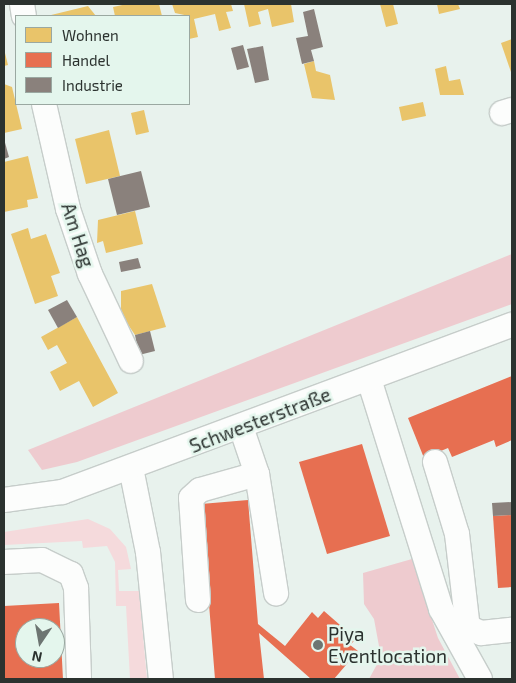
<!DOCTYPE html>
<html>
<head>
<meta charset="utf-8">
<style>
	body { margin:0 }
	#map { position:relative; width:516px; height:683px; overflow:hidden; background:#e8f2ed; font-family:"Exo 2",sans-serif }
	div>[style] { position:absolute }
	.green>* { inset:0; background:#f5dadc }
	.forest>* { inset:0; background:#eecbcf }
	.homes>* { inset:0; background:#e9c46a }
	.shops>* { inset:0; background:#e76f51 }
	.industry>* { inset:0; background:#8a817c }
	.roads { filter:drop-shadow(1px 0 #c6cdca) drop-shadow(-1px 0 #c6cdca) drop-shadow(0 1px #c6cdca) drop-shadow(0 -1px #c6cdca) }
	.minor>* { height:24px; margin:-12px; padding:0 12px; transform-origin:12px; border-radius:12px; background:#fcfdfc }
	.dots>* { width:14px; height:14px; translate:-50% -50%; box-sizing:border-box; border:2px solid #e4f6ed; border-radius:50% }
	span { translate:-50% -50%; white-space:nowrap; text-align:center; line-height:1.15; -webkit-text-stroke:5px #e4f6ed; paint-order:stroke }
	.street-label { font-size:19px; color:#2b322f }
	.poi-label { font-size:19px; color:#2b322f }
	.left { translate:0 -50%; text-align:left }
	.frame { position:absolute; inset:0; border:5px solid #2b322f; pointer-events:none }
	.legend { position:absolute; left:15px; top:15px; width:175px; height:90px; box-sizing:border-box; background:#e4f6ed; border:1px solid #9aa8a1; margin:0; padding:6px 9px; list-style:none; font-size:15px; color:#2b322f }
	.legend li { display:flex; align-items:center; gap:10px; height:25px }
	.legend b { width:25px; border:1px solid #9aa8a1 }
	.north { position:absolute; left:15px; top:618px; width:50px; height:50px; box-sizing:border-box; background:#e4f6ed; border:1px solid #9aa8a1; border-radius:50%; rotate:192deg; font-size:14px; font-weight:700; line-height:20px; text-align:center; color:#2b322f }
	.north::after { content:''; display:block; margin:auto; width:18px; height:22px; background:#6d7572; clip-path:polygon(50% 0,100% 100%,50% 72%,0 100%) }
</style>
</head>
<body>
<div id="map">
	<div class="green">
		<div style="clip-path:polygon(88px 519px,110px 529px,126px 547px,131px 569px,118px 570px,119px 591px,139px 591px,147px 679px,130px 679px,126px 606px,116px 606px,115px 562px,107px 546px,83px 548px,82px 541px,4px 545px,4px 532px)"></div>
	</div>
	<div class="forest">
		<div style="clip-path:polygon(512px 254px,512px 304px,77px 462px,42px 470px,28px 450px)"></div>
		<div style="clip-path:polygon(412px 559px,438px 638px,460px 679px,369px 679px,381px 657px,374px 619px,364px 604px,363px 573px)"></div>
	</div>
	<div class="homes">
		<div style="clip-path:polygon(127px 4px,159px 4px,162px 16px,115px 16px,113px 7px)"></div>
		<div style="clip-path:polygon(172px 4px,231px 4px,233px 11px,226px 12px,231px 28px,219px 31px,215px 14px,194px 19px,198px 37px,189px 39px,189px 16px,175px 13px)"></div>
		<div style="clip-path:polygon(244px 4px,291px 4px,294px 22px,272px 27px,268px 9px,258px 12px,261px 24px,249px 27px)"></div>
		<div style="clip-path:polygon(380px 4px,393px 4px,398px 24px,386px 27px)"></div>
		<div style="clip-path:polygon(437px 4px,458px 4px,460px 9px,439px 14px)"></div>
		<div style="clip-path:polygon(88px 6px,96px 16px,47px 16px)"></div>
		<div style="clip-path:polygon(512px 39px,512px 75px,501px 43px)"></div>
		<div style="clip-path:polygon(4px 49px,8px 65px,4px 66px)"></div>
		<div style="clip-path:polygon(314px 61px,316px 71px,330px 75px,335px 100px,312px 98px,304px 64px)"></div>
		<div style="clip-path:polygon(446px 66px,449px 81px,460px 79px,464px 95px,440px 95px,435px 69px)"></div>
		<div style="clip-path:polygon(4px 84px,12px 87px,22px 129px,4px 133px)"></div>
		<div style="clip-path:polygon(423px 102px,426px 116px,402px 121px,399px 107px)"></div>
		<div style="clip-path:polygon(144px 110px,149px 132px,136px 135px,131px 113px)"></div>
		<div style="clip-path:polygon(109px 130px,120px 176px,86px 184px,75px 139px)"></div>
		<div style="clip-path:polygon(28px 156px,38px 198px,27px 200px,28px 207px,4px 212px,4px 162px)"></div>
		<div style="clip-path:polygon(135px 211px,143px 244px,106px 253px,103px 241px,97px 243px,98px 220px)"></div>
		<div style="clip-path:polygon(28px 228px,31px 239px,46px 234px,60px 273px,51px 276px,58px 296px,35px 304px,11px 234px)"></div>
		<div style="clip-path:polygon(152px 284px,166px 327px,135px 335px,121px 314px,121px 291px)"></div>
		<div style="clip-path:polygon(77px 317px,118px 393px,93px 407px,79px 381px,60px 391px,50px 372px,67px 363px,57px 345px,48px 350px,41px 337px)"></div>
	</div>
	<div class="shops">
		<div style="clip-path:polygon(512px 376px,512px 440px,496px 447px,494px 440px,452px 457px,448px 448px,424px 458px,408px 418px)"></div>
		<div style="clip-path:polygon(362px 444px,390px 536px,327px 554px,299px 462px)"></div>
		<div style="clip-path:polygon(248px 500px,258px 624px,285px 646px,312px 612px,318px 618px,324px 611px,356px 639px,350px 645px,358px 651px,334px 679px,311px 679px,259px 633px,264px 679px,215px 679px,201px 504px)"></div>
		<div style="clip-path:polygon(512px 515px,512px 587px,498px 588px,493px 516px)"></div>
		<div style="clip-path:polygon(evenodd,59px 603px,63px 679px,4px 679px,4px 606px,59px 603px,25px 628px,55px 628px,55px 658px,25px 658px,25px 628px)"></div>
	</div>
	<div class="industry">
		<div style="clip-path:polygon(314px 9px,323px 47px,311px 50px,314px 61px,302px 64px,296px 38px,308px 36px,303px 12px)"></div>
		<div style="clip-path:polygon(243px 45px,249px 67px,237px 70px,231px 48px)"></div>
		<div style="clip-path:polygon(263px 46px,269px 80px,255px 83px,247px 49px)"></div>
		<div style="clip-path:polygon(4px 139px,9px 157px,4px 159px)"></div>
		<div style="clip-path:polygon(141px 171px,150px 207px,117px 215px,108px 179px)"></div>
		<div style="clip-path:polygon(138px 258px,141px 268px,121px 272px,119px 262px)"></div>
		<div style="clip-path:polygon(67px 300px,77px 317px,58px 328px,48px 310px)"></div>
		<div style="clip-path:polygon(150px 331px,155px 351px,139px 355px,135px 335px)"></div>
		<div style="clip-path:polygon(512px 502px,512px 515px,493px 516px,492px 503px)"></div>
	</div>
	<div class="roads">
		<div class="minor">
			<div style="left:22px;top:4px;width:12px;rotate:81deg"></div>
			<div style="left:44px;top:104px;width:108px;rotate:77.1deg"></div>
			<div style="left:68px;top:209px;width:69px;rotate:71.3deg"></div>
			<div style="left:90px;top:274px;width:96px;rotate:64.8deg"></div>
			<div style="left:502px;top:113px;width:10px;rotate:-17deg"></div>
			<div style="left:369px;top:379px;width:241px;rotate:72.6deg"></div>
			<div style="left:441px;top:609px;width:80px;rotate:60.9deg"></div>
			<div style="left:241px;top:427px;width:50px;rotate:71.2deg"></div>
			<div style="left:257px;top:474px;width:121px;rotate:80.9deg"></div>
			<div style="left:435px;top:462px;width:75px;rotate:73deg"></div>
			<div style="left:457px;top:534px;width:96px;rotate:83.4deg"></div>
			<div style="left:131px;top:468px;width:86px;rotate:78.6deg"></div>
			<div style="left:148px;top:552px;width:128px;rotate:84.2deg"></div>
			<div style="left:4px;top:500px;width:59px;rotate:-7.9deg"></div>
			<div style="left:62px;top:492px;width:480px;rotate:-20.4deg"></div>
			<div style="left:4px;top:562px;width:38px;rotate:-3deg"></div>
			<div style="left:42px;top:560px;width:32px;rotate:26deg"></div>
			<div style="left:71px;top:574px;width:15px;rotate:70deg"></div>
			<div style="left:76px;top:588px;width:91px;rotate:88.1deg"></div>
			<div style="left:198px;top:600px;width:102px;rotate:-93.9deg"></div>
			<div style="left:191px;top:498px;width:12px;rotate:-42deg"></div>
			<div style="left:200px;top:490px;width:59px;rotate:-15.7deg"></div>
			<div style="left:456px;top:621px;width:28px;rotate:26deg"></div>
			<div style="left:481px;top:633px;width:31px;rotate:-6deg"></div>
		</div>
	</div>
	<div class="dots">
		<div style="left:318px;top:645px;background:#6d7572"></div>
	</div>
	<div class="street-label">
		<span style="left:78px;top:235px;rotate:72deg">Am Hag</span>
		<span style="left:260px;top:420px;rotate:-21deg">Schwesterstraße</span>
	</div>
	<div class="poi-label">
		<span class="left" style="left:328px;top:645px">Piya<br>Eventlocation</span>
	</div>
	<div class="frame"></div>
	<ul class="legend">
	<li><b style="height:14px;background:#e9c46a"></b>Wohnen</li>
	<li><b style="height:14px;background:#e76f51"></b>Handel</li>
	<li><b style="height:14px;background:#8a817c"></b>Industrie</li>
	</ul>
	<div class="north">N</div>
</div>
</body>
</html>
